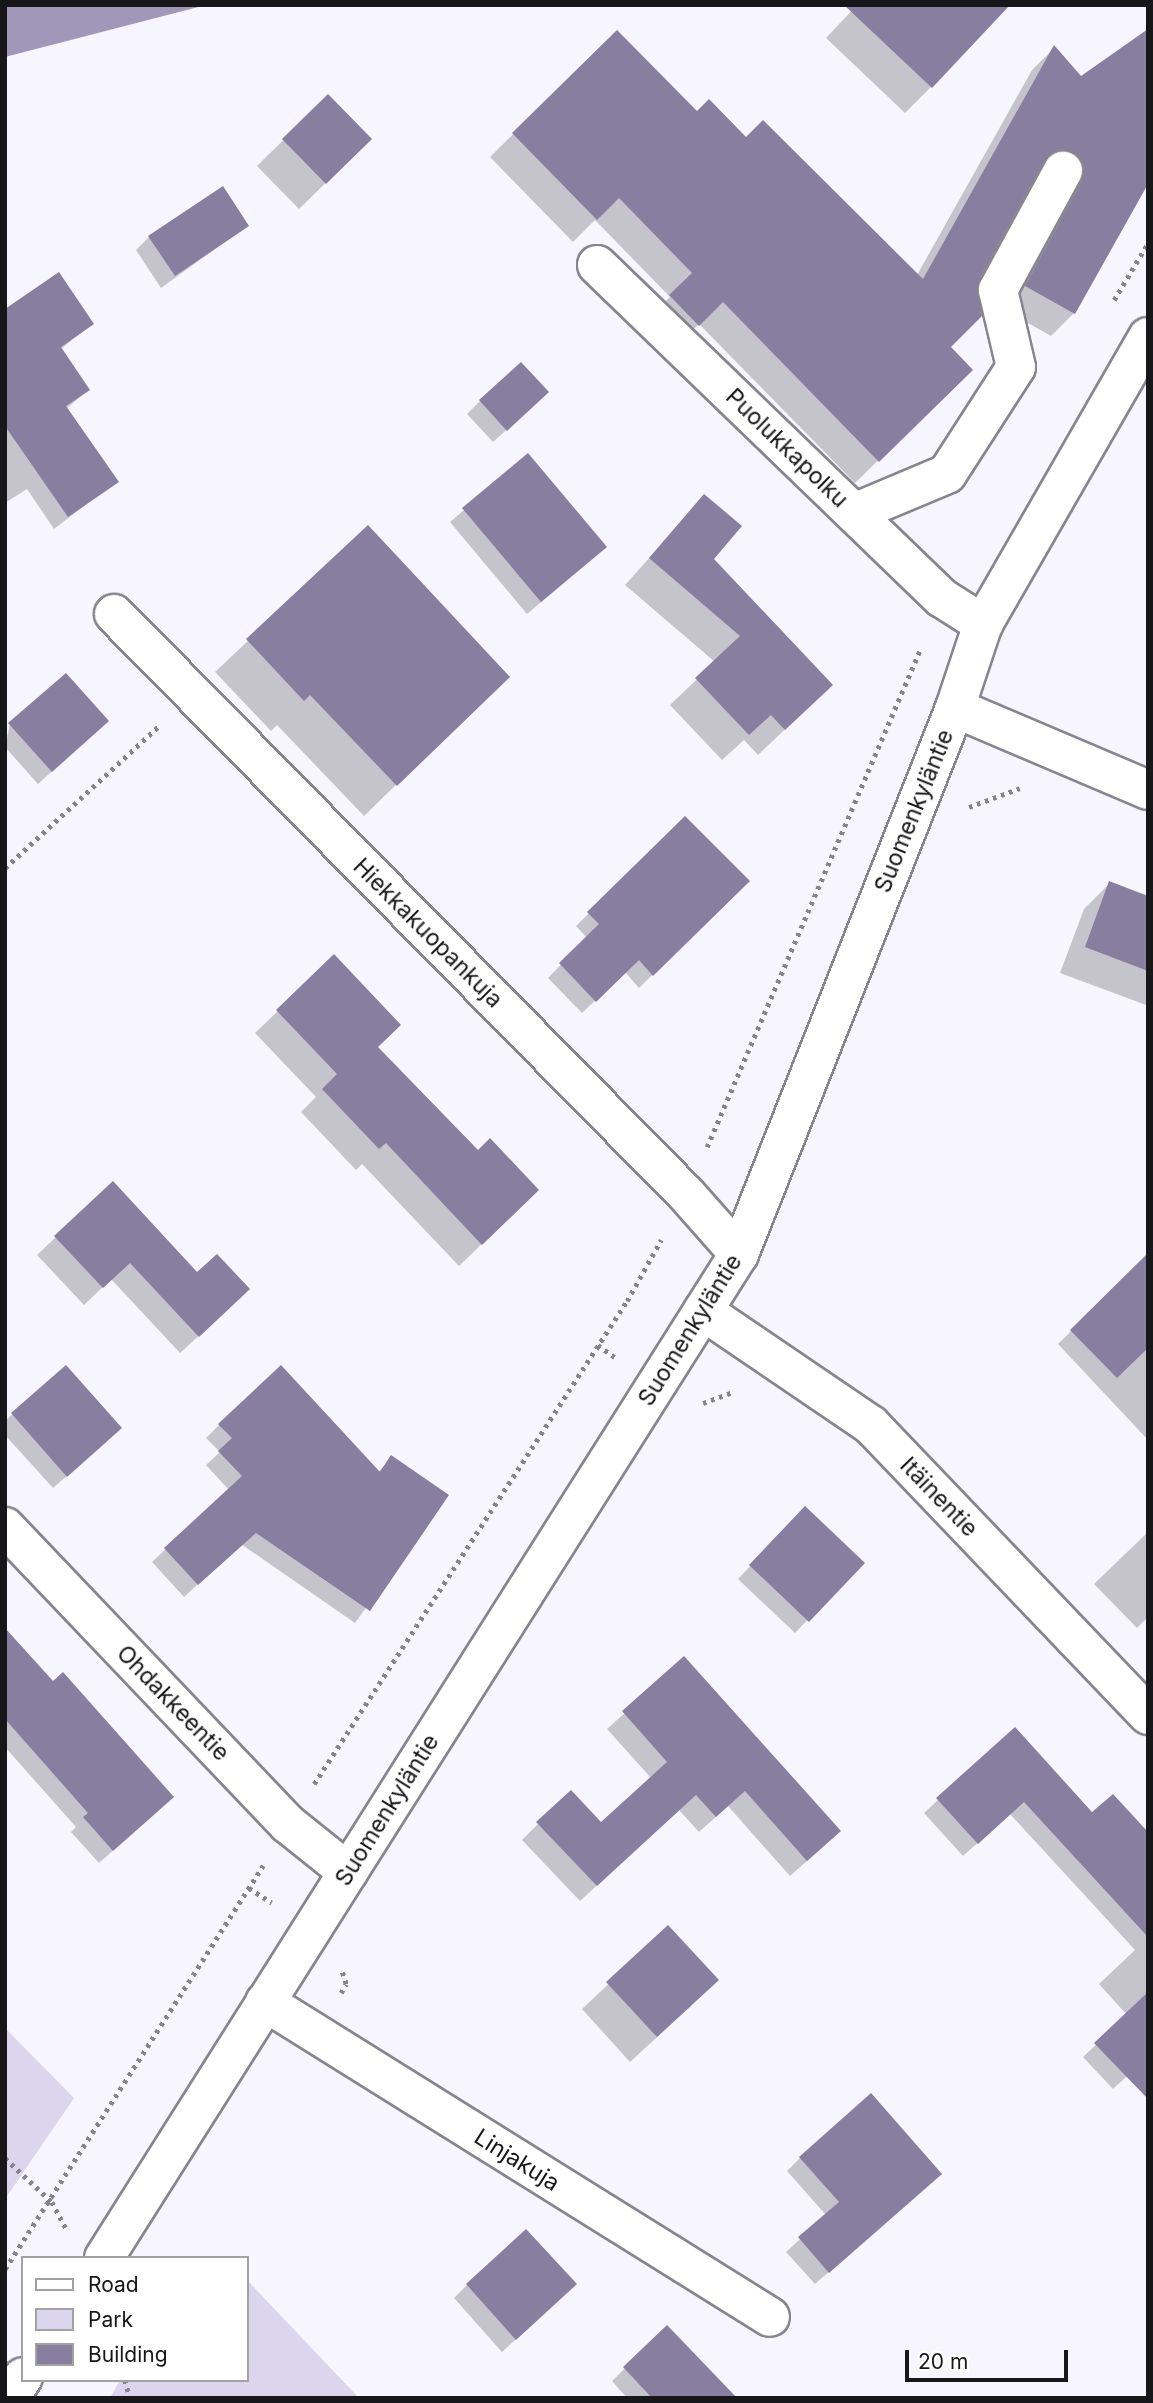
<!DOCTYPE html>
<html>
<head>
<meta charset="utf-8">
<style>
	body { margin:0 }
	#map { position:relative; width:1153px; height:2403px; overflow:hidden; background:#f7f5ff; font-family:Inter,sans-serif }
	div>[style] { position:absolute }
	.green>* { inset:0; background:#dbd5ed }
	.water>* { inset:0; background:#a097b9 }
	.shadow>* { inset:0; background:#0003 }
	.building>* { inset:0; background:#877ea0 }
	.path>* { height:4.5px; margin-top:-2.25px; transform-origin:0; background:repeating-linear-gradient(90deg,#85848a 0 3.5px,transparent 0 8.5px) }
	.roads { filter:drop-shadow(2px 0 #87858d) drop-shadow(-2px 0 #87858d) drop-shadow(0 2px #87858d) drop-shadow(0 -2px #87858d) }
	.minor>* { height:38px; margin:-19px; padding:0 19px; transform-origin:19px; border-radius:19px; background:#fff }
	span { translate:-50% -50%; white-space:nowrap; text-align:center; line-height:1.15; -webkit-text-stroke:6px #fff; paint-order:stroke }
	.street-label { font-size:23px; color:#171619 }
	.frame { position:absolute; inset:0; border:7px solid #171619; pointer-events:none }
	.legend { position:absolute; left:21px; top:2256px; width:228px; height:126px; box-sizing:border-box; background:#fff; border:2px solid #a2a2a3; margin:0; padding:9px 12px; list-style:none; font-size:21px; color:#171619 }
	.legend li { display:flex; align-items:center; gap:14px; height:35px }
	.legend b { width:35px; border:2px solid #a2a2a3 }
	.scale { position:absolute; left:905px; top:2350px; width:163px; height:32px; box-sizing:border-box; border:4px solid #171619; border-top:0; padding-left:9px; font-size:21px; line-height:24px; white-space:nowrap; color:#171619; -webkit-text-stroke:5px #fff; paint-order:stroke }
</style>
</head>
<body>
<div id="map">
	<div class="green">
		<div style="clip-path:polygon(5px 2028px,74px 2098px,5px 2199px)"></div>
		<div style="clip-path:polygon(247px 2280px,359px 2398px,110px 2398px,120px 2380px,247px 2380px)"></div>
	</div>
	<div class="water">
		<div style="clip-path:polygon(5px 5px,206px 5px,5px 57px)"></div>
	</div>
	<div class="shadow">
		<div style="clip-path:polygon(857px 5px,931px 87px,905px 113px,826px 38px)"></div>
		<div style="clip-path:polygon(617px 32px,697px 114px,746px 139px,917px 275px,1032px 70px,1054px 48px,1080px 79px,1136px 40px,1074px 313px,1051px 336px,1003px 309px,1050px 174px,1037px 174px,977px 279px,949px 347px,971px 370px,855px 483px,699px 324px,675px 347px,648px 319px,670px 297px,595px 220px,573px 242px,490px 157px)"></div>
		<div style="clip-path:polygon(328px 96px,344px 165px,299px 209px,257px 166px)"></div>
		<div style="clip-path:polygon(247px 226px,161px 288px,136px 250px,149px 237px)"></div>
		<div style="clip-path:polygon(5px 311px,92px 324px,61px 349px,88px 390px,66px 409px,117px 481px,54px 529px,27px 489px,5px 503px)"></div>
		<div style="clip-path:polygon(480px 401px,534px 405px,493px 442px,467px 414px)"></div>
		<div style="clip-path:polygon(528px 455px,591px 560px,527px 614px,450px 522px)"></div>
		<div style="clip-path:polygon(704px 497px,712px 559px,804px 711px,758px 755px,744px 740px,722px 760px,670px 705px,715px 662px,625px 585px)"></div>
		<div style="clip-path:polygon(368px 527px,475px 708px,364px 816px,277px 725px,271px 731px,215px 672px)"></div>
		<div style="clip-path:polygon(10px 724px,93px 734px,38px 784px,5px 747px)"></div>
		<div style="clip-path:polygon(685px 818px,747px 881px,639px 988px,625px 972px,582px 1013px,548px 978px,587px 938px,576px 926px)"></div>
		<div style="clip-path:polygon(1110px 883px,1148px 898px,1146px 1005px,1060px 973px,1084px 909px)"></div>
		<div style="clip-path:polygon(334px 957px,376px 1047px,515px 1212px,459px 1266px,362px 1164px,356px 1170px,301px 1112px,316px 1097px,255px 1033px)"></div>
		<div style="clip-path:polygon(112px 1184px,230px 1307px,180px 1353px,111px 1279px,84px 1305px,37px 1255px)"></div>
		<div style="clip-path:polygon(1130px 1273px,1148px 1290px,1148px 1440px,1058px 1344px)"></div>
		<div style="clip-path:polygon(66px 1367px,107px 1441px,53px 1488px,5px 1435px,5px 1421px)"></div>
		<div style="clip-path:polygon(219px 1425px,378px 1472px,392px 1457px,447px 1495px,355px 1623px,241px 1544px,184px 1597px,152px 1562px,229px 1490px,206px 1465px,220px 1452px,206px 1438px)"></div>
		<div style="clip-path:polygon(805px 1509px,862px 1563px,795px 1633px,738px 1579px)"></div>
		<div style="clip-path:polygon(1148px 1532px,1148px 1617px,1137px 1628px,1094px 1584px)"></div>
		<div style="clip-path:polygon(5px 1630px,159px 1810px,99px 1863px,71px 1832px,76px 1827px,5px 1747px)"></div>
		<div style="clip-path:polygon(684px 1659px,823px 1847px,790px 1876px,728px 1806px,699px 1832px,679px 1810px,580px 1901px,522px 1840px,538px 1824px,601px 1824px,651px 1778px,607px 1729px)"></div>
		<div style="clip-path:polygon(1014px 1729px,1092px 1815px,1148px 1858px,1148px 2057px,1113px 2089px,1083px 2057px,1127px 2015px,1099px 1984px,1135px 1950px,1010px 1814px,963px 1856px,924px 1813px)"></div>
		<div style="clip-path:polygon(668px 1928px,691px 2006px,630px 2062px,582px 2009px)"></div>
		<div style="clip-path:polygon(800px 2158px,926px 2187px,815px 2284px,786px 2252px,826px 2215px,787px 2171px)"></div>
		<div style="clip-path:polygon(467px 2285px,562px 2297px,502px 2352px,454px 2298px)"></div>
		<div style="clip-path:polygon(667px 2327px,735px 2398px,627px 2398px,612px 2381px)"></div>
	</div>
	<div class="building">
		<div style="clip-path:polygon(844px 5px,1010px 5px,932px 88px)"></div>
		<div style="clip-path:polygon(1148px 29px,1148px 184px,1075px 314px,1025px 286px,1082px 181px,1081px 159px,1062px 149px,1044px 161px,979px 280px,982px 316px,951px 347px,973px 370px,879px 462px,723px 302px,699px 326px,669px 295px,692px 273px,619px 198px,597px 220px,512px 133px,617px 30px,697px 111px,709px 99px,746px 137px,763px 120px,923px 279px,1054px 45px,1081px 76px)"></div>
		<div style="clip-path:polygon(328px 94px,372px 139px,326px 184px,282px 139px)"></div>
		<div style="clip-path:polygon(223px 186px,249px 226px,175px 276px,148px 236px)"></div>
		<div style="clip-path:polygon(59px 272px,94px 324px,61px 347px,90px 390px,66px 406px,119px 482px,68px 517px,5px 426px,5px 309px)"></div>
		<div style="clip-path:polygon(521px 362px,549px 392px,507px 431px,479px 400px)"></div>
		<div style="clip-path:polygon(528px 453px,607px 547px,541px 602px,462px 508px)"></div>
		<div style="clip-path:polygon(704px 494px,742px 526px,714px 559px,833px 685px,785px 730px,771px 715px,749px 735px,695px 678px,740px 636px,649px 558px)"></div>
		<div style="clip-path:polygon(368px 525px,510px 677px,397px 786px,310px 695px,304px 701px,246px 639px)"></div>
		<div style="clip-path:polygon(66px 673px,109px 721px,52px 772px,8px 723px)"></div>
		<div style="clip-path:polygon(685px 816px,750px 881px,653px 976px,639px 960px,596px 1002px,559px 963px,599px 924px,587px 912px)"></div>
		<div style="clip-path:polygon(1109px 881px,1148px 896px,1148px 971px,1085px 947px)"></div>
		<div style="clip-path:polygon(334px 954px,401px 1025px,378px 1047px,478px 1150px,490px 1138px,539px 1190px,482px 1245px,386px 1143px,379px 1149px,322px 1089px,337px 1074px,276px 1010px)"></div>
		<div style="clip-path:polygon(113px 1181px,197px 1272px,217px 1254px,250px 1289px,199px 1337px,130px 1263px,103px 1288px,54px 1236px)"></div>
		<div style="clip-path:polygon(1148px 1253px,1148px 1348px,1117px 1378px,1070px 1330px)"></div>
		<div style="clip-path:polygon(66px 1365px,122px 1428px,67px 1477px,11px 1413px)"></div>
		<div style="clip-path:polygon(281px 1365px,380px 1472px,391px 1455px,449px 1495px,370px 1611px,256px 1533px,198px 1585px,164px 1548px,242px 1476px,218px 1451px,232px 1438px,218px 1424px)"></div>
		<div style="clip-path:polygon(805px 1506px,865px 1563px,809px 1622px,749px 1565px)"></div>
		<div style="clip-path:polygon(5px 1628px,53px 1681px,63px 1672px,174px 1797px,113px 1851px,83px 1817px,88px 1813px,5px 1719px)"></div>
		<div style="clip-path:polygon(684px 1656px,841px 1831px,807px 1861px,745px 1791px,716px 1817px,696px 1795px,597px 1886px,536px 1822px,571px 1790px,601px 1822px,667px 1762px,622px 1711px)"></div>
		<div style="clip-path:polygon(1015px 1727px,1092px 1812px,1113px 1794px,1148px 1832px,1148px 1937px,1024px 1802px,978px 1844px,936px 1798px)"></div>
		<div style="clip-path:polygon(668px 1925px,719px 1980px,657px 2037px,606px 1982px)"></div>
		<div style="clip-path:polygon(1148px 1992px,1148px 2099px,1094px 2043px)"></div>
		<div style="clip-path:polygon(871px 2093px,942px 2174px,829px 2273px,798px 2237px,839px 2202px,799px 2157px)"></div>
		<div style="clip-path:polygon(526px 2229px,577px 2284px,516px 2340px,466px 2284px)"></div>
		<div style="clip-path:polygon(667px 2325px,737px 2398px,652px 2398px,623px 2367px)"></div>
	</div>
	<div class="path">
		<div style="left:1114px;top:300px;width:66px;rotate:-59.2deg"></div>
		<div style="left:969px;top:807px;width:54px;rotate:-20.4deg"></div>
		<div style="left:5px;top:868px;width:209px;rotate:-42.7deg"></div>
		<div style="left:707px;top:1147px;width:541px;rotate:-66.8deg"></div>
		<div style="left:598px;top:1345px;width:24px;rotate:36deg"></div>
		<div style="left:703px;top:1403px;width:33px;rotate:-20deg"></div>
		<div style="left:314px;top:1784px;width:576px;rotate:-57.06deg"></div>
		<div style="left:627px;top:1301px;width:70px;rotate:-60.9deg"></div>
		<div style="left:249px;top:1888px;width:27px;rotate:33deg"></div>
		<div style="left:341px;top:1993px;width:10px;rotate:-61deg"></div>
		<div style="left:346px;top:1984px;width:13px;rotate:-108deg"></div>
		<div style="left:5px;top:2158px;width:64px;rotate:43.1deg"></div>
		<div style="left:52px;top:2202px;width:30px;rotate:62deg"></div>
		<div style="left:5px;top:2269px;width:479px;rotate:-57.4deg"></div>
		<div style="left:125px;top:2380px;width:19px;rotate:74deg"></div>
	</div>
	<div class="roads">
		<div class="minor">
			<div style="left:597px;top:265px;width:479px;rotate:44deg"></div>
			<div style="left:942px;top:598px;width:49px;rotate:32.4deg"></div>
			<div style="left:854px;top:513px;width:101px;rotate:-22.8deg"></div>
			<div style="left:947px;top:474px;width:127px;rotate:-57.2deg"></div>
			<div style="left:1016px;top:367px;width:79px;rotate:-103.2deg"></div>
			<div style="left:998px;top:290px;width:136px;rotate:-61.4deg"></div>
			<div style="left:114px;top:614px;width:815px;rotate:45.4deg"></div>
			<div style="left:686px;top:1194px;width:80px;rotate:48.5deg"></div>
			<div style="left:955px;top:708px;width:210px;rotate:23deg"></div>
			<div style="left:703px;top:1311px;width:203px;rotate:34.2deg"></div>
			<div style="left:871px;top:1425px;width:401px;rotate:46.3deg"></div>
			<div style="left:5px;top:1527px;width:410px;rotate:46.4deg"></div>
			<div style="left:288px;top:1824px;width:77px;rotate:38.7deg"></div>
			<div style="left:265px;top:2002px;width:595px;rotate:31.95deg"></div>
			<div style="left:104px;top:2258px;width:1188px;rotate:-57.69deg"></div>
			<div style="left:739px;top:1254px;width:587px;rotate:-68.42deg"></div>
			<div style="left:955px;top:708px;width:89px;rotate:-71.6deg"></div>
			<div style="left:983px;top:624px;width:331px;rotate:-60.1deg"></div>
			<div style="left:9px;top:2398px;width:25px;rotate:-56deg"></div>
		</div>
	</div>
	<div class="street-label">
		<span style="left:787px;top:448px;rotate:44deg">Puolukkapolku</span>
		<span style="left:914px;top:811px;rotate:-68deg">Suomenkyläntie</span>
		<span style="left:428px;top:933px;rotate:45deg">Hiekkakuopankuja</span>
		<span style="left:690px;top:1330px;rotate:-58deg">Suomenkyläntie</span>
		<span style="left:939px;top:1497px;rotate:46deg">Itäinentie</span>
		<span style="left:173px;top:1703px;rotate:46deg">Ohdakkeentie</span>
		<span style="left:387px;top:1810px;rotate:-58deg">Suomenkyläntie</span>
		<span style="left:517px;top:2160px;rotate:32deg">Linjakuja</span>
	</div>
	<div class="frame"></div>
	<ul class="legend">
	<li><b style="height:9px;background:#fff"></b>Road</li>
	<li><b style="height:19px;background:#dbd5ed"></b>Park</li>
	<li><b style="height:19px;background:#877ea0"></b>Building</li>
	</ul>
	<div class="scale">20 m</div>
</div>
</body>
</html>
